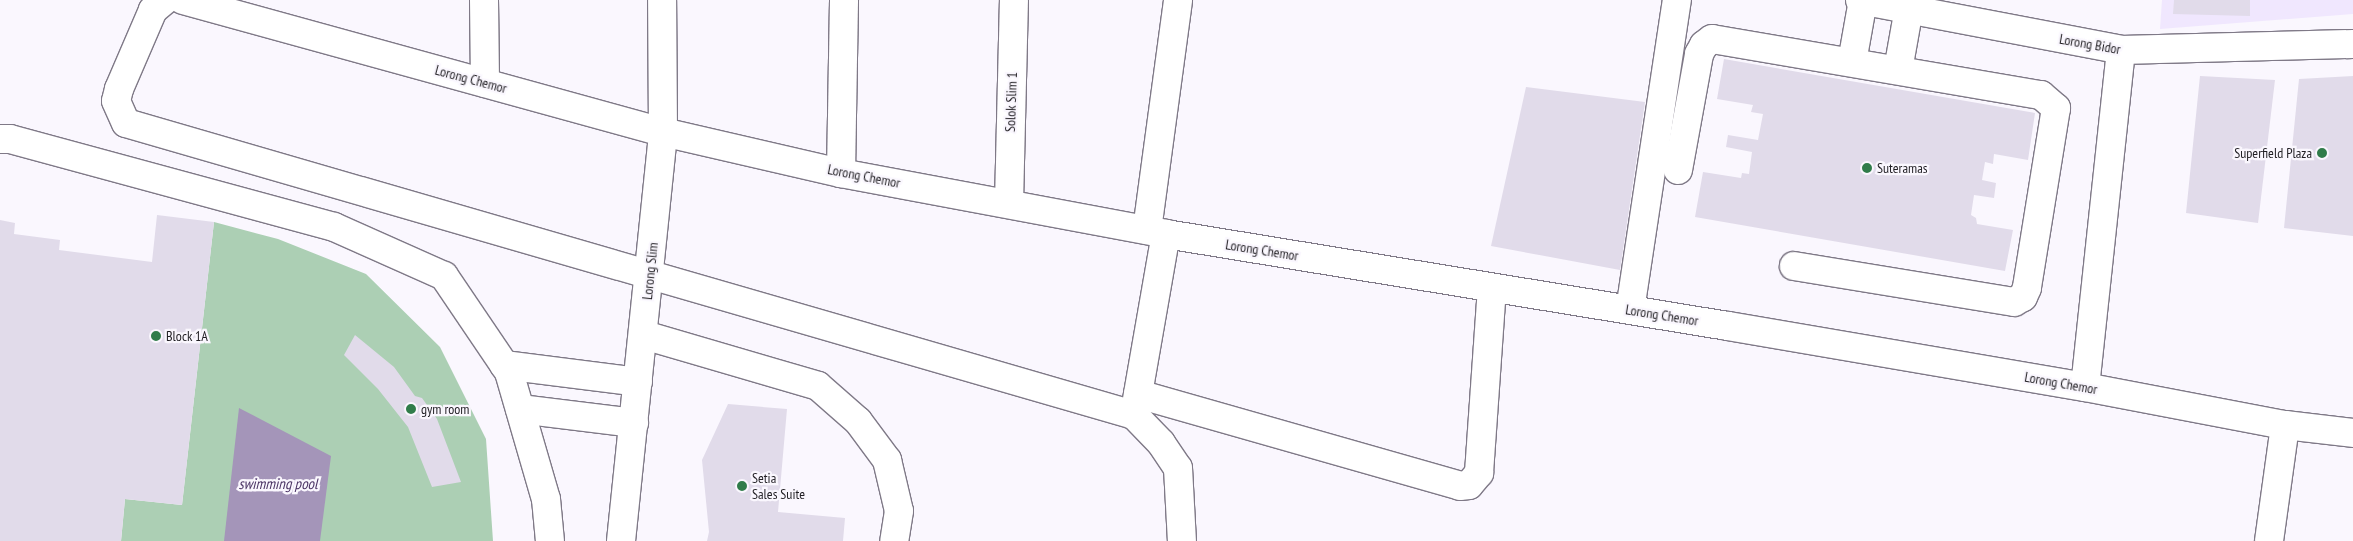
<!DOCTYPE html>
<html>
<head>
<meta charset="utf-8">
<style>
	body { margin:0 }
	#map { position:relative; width:2353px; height:541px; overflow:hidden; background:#faf7fe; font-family:"PT Sans Narrow",sans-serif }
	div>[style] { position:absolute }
	.built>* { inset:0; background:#f0e7fe }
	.green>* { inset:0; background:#accfb4 }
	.water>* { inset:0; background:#a495b9 }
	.building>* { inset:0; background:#e1dbea }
	.roads { filter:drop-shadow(1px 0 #7f7987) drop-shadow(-1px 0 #7f7987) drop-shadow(0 1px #7f7987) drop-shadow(0 -1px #7f7987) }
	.minor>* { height:28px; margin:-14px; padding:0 14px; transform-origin:14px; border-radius:14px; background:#fff }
	.dots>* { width:14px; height:14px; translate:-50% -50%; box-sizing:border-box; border:2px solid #faf7fe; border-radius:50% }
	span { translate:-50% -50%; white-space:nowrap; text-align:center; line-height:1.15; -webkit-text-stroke:4.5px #faf7fe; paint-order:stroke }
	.street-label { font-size:14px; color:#201e23 }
	.poi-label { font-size:14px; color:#201e23 }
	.right { translate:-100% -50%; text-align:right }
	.left { translate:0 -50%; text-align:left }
	.water-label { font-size:15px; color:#4c3566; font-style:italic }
</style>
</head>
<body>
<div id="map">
	<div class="built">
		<div style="clip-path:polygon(2162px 0,2353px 0,2353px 14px,2160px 29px)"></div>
	</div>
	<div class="green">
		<div style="clip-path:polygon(214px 222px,278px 239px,366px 274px,440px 347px,486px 439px,493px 541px,121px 541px,125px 499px,182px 505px)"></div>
	</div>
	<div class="water">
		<div style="clip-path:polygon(239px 408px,331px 456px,320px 541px,224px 541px)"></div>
	</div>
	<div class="building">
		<div style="clip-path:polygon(2174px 0,2250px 0,2250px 16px,2173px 14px)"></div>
		<div style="clip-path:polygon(1724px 59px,2035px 113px,2028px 160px,1994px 154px,1993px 164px,1985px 162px,1982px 180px,1996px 183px,1994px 198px,1974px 195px,1971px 215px,1976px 218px,1977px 224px,2013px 230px,2005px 271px,1695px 217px,1703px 172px,1741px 178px,1742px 173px,1749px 174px,1752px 152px,1726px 147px,1728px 135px,1758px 140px,1763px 114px,1751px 112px,1753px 105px,1717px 99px)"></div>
		<div style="clip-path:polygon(2200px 76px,2275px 80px,2258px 223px,2186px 213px)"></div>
		<div style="clip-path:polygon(2353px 76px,2353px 236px,2284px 228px,2299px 79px)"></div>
		<div style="clip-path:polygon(1526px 87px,1645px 102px,1620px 270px,1491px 246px)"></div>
		<div style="clip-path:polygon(157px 215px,214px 222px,182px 505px,125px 499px,121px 541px,0 541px,0 220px,15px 223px,14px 234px,60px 240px,59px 250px,152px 262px)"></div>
		<div style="clip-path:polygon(355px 335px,394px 367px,415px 396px,422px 398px,437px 419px,461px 482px,432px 487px,408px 427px,378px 389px,344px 355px)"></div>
		<div style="clip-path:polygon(728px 404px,787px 409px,778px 512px,845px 518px,843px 541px,707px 541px,709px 532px,702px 460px)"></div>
	</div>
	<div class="roads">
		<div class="minor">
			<div style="left:165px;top:0;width:16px;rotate:140deg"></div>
			<div style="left:153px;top:10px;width:86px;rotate:113.3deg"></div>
			<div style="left:119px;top:89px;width:12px;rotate:104deg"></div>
			<div style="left:116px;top:101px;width:24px;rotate:66deg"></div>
			<div style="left:126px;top:123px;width:1049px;rotate:16.16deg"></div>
			<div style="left:1134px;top:415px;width:39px;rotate:46deg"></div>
			<div style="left:1161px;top:443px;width:30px;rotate:56deg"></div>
			<div style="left:1178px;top:468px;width:73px;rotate:86.9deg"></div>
			<div style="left:183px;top:0;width:498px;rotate:15.4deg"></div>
			<div style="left:663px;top:132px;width:183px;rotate:13deg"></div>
			<div style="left:841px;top:173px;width:331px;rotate:10.6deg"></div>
			<div style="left:1166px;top:234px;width:569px;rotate:9.3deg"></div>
			<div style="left:1728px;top:326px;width:362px;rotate:9.7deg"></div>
			<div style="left:2085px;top:387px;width:204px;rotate:10.8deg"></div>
			<div style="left:2285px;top:425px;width:68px;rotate:6.7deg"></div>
			<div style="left:484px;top:0;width:83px;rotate:89.3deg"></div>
			<div style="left:1860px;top:0;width:266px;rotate:10.8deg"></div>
			<div style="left:2121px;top:50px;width:232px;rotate:-1.5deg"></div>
			<div style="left:1852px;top:62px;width:63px;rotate:-79.9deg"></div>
			<div style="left:1898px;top:70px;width:63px;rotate:-79.9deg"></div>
			<div style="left:0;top:139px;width:10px"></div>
			<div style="left:10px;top:139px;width:336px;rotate:15.2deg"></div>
			<div style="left:334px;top:227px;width:120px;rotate:24deg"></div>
			<div style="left:444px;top:276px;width:116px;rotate:55.9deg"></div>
			<div style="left:509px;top:372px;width:132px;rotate:73.8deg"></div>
			<div style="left:546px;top:499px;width:42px;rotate:84.6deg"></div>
			<div style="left:1678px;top:170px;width:118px;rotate:-79.7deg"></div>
			<div style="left:1699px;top:54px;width:10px;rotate:-61deg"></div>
			<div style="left:1704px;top:45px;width:10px;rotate:-37deg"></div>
			<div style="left:1712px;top:39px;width:334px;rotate:9.7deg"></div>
			<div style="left:2041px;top:95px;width:20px;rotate:41deg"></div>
			<div style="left:2056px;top:108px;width:182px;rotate:99.2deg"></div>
			<div style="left:2027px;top:288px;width:10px;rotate:114deg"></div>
			<div style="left:2023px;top:297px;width:10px;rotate:151deg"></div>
			<div style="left:2014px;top:302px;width:223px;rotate:-170.7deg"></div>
			<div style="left:841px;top:173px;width:173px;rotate:-89deg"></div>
			<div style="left:1009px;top:203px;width:203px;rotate:-88.6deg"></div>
			<div style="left:1147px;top:230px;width:232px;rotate:-82.3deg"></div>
			<div style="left:1630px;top:310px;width:314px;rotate:-81.4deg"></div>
			<div style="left:644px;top:335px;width:181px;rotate:16.3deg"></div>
			<div style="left:818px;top:386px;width:53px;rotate:41.2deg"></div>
			<div style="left:858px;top:421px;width:49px;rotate:53.4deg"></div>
			<div style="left:887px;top:460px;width:52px;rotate:76.8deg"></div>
			<div style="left:899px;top:511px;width:30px;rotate:99deg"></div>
			<div style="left:504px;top:365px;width:135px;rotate:7.2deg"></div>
			<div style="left:2085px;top:387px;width:339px;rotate:-83.9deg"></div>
			<div style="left:1138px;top:394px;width:335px;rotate:15.9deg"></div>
			<div style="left:1460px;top:486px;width:9px;rotate:-6deg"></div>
			<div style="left:1469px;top:485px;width:16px;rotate:-50deg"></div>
			<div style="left:1479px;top:473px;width:184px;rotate:-86deg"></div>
			<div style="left:520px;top:409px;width:115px;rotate:7deg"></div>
			<div style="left:1135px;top:411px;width:180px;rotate:-80.1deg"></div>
			<div style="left:621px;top:541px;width:411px;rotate:-84.1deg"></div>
			<div style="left:663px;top:132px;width:132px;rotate:-90.4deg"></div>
			<div style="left:2269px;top:541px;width:117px;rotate:-82.1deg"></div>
		</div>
	</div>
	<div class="dots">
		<div style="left:2322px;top:153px;background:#307c4a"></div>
		<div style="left:1867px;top:168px;background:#307c4a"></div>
		<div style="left:156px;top:336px;background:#307c4a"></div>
		<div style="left:411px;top:409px;background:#307c4a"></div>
		<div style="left:742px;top:486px;background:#307c4a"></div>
	</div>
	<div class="street-label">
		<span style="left:2090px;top:44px;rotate:10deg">Lorong Bidor</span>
		<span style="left:471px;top:79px;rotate:15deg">Lorong Chemor</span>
		<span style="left:1011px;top:102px;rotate:-88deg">Solok Slim 1</span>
		<span style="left:864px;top:176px;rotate:11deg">Lorong Chemor</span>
		<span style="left:1262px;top:250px;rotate:9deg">Lorong Chemor</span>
		<span style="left:650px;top:271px;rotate:-84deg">Lorong Slim</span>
		<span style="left:1662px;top:315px;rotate:9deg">Lorong Chemor</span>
		<span style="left:2061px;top:383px;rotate:10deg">Lorong Chemor</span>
	</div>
	<div class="poi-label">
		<span class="right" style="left:2312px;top:153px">Superfield Plaza</span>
		<span class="left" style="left:1877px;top:168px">Suteramas</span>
		<span class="left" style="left:166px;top:336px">Block 1A</span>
		<span class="left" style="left:421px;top:409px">gym room</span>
		<span class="left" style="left:752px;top:486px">Setia<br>Sales Suite</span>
	</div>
	<div class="water-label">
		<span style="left:278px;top:484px">swimming pool</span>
	</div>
</div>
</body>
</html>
